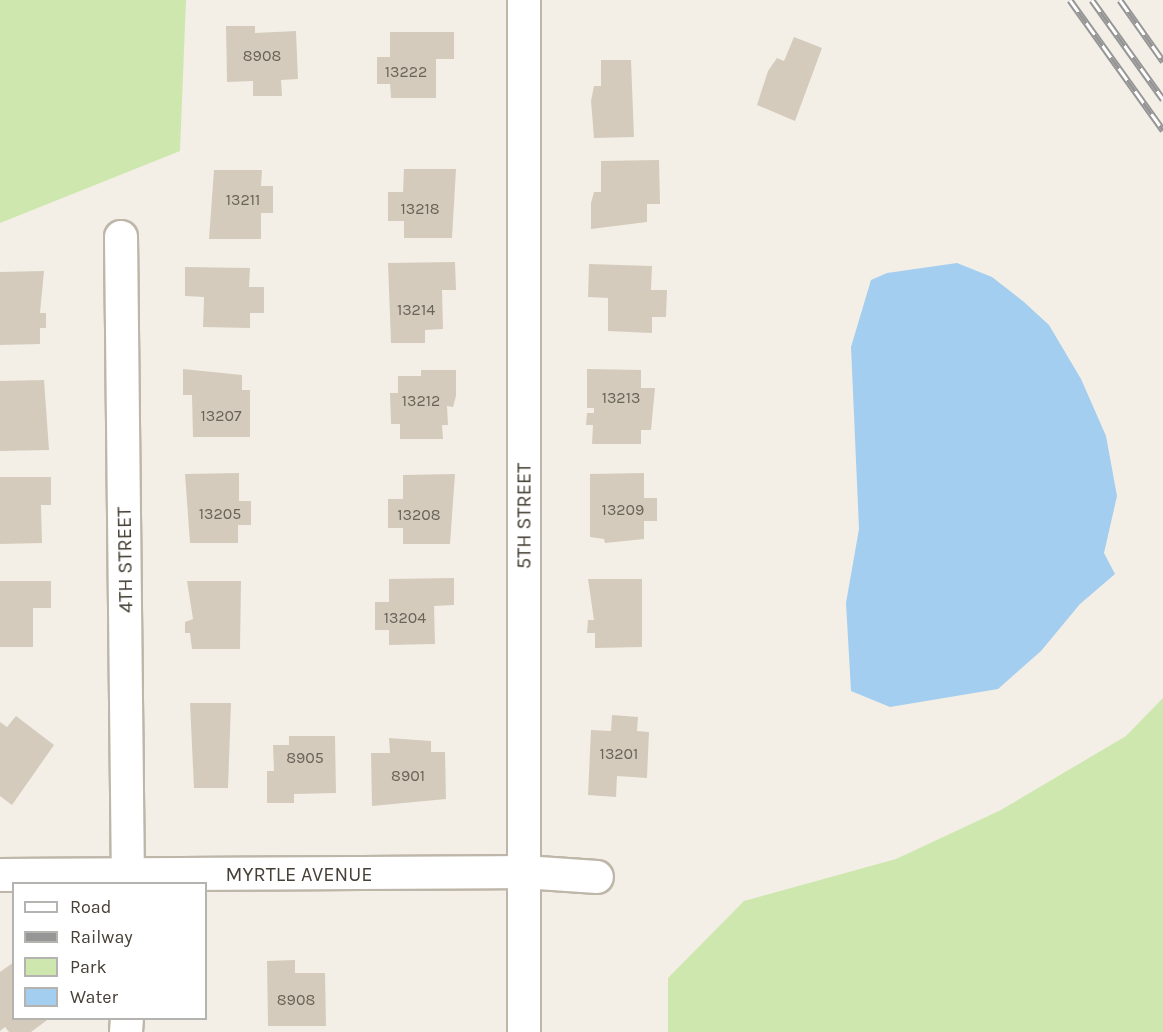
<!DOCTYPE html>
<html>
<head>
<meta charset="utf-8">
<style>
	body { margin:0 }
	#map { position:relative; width:1163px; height:1032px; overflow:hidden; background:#f3efe6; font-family:Karla,sans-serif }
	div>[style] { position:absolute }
	.green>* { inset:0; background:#cde7af }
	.water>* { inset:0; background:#a3ceef }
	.building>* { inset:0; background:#d4cbbc }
	.roads { filter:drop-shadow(2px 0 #beb7a9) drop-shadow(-2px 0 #beb7a9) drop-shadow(0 2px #beb7a9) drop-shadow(0 -2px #beb7a9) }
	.minor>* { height:32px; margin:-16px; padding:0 16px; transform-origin:16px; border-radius:16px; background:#fff }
	.rail>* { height:7px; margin-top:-3.5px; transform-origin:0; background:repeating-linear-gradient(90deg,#fff 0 14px,#969696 0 28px); box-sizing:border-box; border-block:2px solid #969696 }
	span { translate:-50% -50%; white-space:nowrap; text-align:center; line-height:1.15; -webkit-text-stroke:4.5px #fff; paint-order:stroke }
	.number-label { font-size:16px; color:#6a6358 }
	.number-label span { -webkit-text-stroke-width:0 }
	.street-label { font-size:20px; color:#464036 }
	.legend { position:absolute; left:12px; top:882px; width:195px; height:138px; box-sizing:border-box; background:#fff; border:2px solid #b5b3af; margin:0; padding:8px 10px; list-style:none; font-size:18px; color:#464036 }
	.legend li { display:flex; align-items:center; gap:12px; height:30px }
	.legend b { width:30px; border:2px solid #b5b3af }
</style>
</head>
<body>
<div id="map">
	<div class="green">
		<div style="clip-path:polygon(0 0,186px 0,180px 151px,0 223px)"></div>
		<div style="clip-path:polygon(1163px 698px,1163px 1032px,668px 1032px,668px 978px,744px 901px,896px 859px,1001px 810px,1126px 736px)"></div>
	</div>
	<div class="water">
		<div style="clip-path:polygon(957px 263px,992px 277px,1024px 302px,1049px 325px,1081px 379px,1106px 436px,1117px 496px,1104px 553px,1115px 574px,1080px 604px,1041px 651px,998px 689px,890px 707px,851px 691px,846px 603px,859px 529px,851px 347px,871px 280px,887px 273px)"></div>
	</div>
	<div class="building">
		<div style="clip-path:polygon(226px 26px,255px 26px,255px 33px,296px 31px,298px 79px,281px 80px,282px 96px,253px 96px,253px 81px,227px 82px)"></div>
		<div style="clip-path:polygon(390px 32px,454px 32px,454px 59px,436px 59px,436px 98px,391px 98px,390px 84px,377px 84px,377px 57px,390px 57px)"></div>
		<div style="clip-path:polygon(794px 37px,822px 48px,795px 121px,757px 105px,768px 71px,777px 58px,784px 61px)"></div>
		<div style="clip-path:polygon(601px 60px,631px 60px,634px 137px,594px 138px,591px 101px,594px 86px,601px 86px)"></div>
		<div style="clip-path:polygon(659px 160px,660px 204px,647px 204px,647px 222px,591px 229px,591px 203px,594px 192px,601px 192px,601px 161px)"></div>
		<div style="clip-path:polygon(404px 169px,456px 169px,452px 238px,404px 238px,404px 221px,388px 221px,388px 192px,403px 192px)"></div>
		<div style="clip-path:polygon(214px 170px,262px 170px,261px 186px,273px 186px,273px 213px,261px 213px,261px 239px,209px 239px)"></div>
		<div style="clip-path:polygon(455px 262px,456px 290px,442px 290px,443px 329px,425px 330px,425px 343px,391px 343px,388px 263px)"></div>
		<div style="clip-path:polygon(589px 264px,652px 266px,651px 290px,667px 290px,666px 317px,652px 317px,652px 333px,608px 331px,608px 298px,588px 297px)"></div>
		<div style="clip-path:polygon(185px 267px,250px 268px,249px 287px,264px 287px,264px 313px,250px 313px,250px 328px,203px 327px,204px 297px,185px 296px)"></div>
		<div style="clip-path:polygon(44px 271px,40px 313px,46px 313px,46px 328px,40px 328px,40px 344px,0 345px,0 272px)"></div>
		<div style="clip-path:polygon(183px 369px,242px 375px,242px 390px,250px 390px,250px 437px,193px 437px,192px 395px,183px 395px)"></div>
		<div style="clip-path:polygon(587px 369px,641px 370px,641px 388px,655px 388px,651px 430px,641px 430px,641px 444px,592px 444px,593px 425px,586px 425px,587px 413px,594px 413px,594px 408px,587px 408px)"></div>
		<div style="clip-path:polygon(421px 370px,456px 370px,456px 396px,453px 407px,447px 406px,448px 425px,442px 425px,443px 439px,400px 439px,400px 424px,391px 424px,390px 393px,398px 393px,398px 376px,421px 376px)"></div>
		<div style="clip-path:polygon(44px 380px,49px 450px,0 451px,0 381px)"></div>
		<div style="clip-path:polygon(239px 473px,239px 501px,251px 501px,251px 525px,238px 525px,238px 543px,190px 543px,185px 474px)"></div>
		<div style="clip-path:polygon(644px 473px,644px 498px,657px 498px,657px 521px,644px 521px,644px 539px,605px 543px,604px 539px,590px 537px,590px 474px)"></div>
		<div style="clip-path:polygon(455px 474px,450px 544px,403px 544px,403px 528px,388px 528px,388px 499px,403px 499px,403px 475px)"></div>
		<div style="clip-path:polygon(0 477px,51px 477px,51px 505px,41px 505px,42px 543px,0 544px)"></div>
		<div style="clip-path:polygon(454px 578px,454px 605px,434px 606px,435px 644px,389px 645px,389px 630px,375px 630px,375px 602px,389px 602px,389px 579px)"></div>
		<div style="clip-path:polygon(588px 579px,642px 579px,642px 647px,595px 648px,595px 633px,587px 633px,588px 620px,594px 620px)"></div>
		<div style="clip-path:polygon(0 581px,51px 581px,51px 608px,33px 608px,33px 647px,0 647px)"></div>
		<div style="clip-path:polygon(187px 581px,241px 581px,240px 649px,192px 649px,190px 633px,185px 633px,185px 622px,193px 619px)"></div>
		<div style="clip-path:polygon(190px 703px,231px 703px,228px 788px,194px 788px)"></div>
		<div style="clip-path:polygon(612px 715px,638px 717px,637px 731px,649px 732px,647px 778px,617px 776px,616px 797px,588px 795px,591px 730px,611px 731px)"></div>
		<div style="clip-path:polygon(16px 716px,54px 745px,12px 805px,0 796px,0 722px,7px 727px)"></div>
		<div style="clip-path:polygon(289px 736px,335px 736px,336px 793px,294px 794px,294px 803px,267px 803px,267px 771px,274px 771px,273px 745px,289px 745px)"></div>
		<div style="clip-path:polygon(389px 738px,431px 741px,431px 752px,445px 752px,446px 799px,372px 806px,371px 753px,390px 753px)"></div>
		<div style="clip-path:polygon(295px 960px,295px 973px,325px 973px,326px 1026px,268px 1026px,267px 961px)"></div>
		<div style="clip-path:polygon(14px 962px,14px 1018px,50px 1018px,31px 1032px,9px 1032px,5px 1027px,0 1031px,0 972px)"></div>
	</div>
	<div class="roads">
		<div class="minor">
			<div style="left:121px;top:237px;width:647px;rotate:89.38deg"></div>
			<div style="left:0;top:875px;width:524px;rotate:-0.33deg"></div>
			<div style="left:524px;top:872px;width:73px;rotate:3.9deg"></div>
			<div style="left:126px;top:1032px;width:14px;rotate:-86deg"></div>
			<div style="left:524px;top:1032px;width:1032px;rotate:-90deg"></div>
		</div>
	</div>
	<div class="rail">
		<div style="left:1070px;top:0;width:160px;rotate:54.4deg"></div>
		<div style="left:1092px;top:0;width:122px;rotate:54.4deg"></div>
		<div style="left:1120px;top:0;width:75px;rotate:54.8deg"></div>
	</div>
	<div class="number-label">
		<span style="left:262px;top:56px">8908</span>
		<span style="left:406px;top:72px">13222</span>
		<span style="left:243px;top:200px">13211</span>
		<span style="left:420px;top:209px">13218</span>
		<span style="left:416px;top:310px">13214</span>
		<span style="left:621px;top:398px">13213</span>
		<span style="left:421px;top:401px">13212</span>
		<span style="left:221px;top:416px">13207</span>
		<span style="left:623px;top:510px">13209</span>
		<span style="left:220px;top:514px">13205</span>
		<span style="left:419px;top:515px">13208</span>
		<span style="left:405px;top:618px">13204</span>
		<span style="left:619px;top:754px">13201</span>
		<span style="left:305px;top:758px">8905</span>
		<span style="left:408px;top:776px">8901</span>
		<span style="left:296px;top:1000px">8908</span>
	</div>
	<div class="street-label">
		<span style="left:524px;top:516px;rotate:-90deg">5TH STREET</span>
		<span style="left:125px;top:560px;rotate:-91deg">4TH STREET</span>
		<span style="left:299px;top:874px">MYRTLE AVENUE</span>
	</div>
	<ul class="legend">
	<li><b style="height:8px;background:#fff"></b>Road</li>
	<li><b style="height:8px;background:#969696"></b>Railway</li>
	<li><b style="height:16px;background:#cde7af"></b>Park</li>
	<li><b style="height:16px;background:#a3ceef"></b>Water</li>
	</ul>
</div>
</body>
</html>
